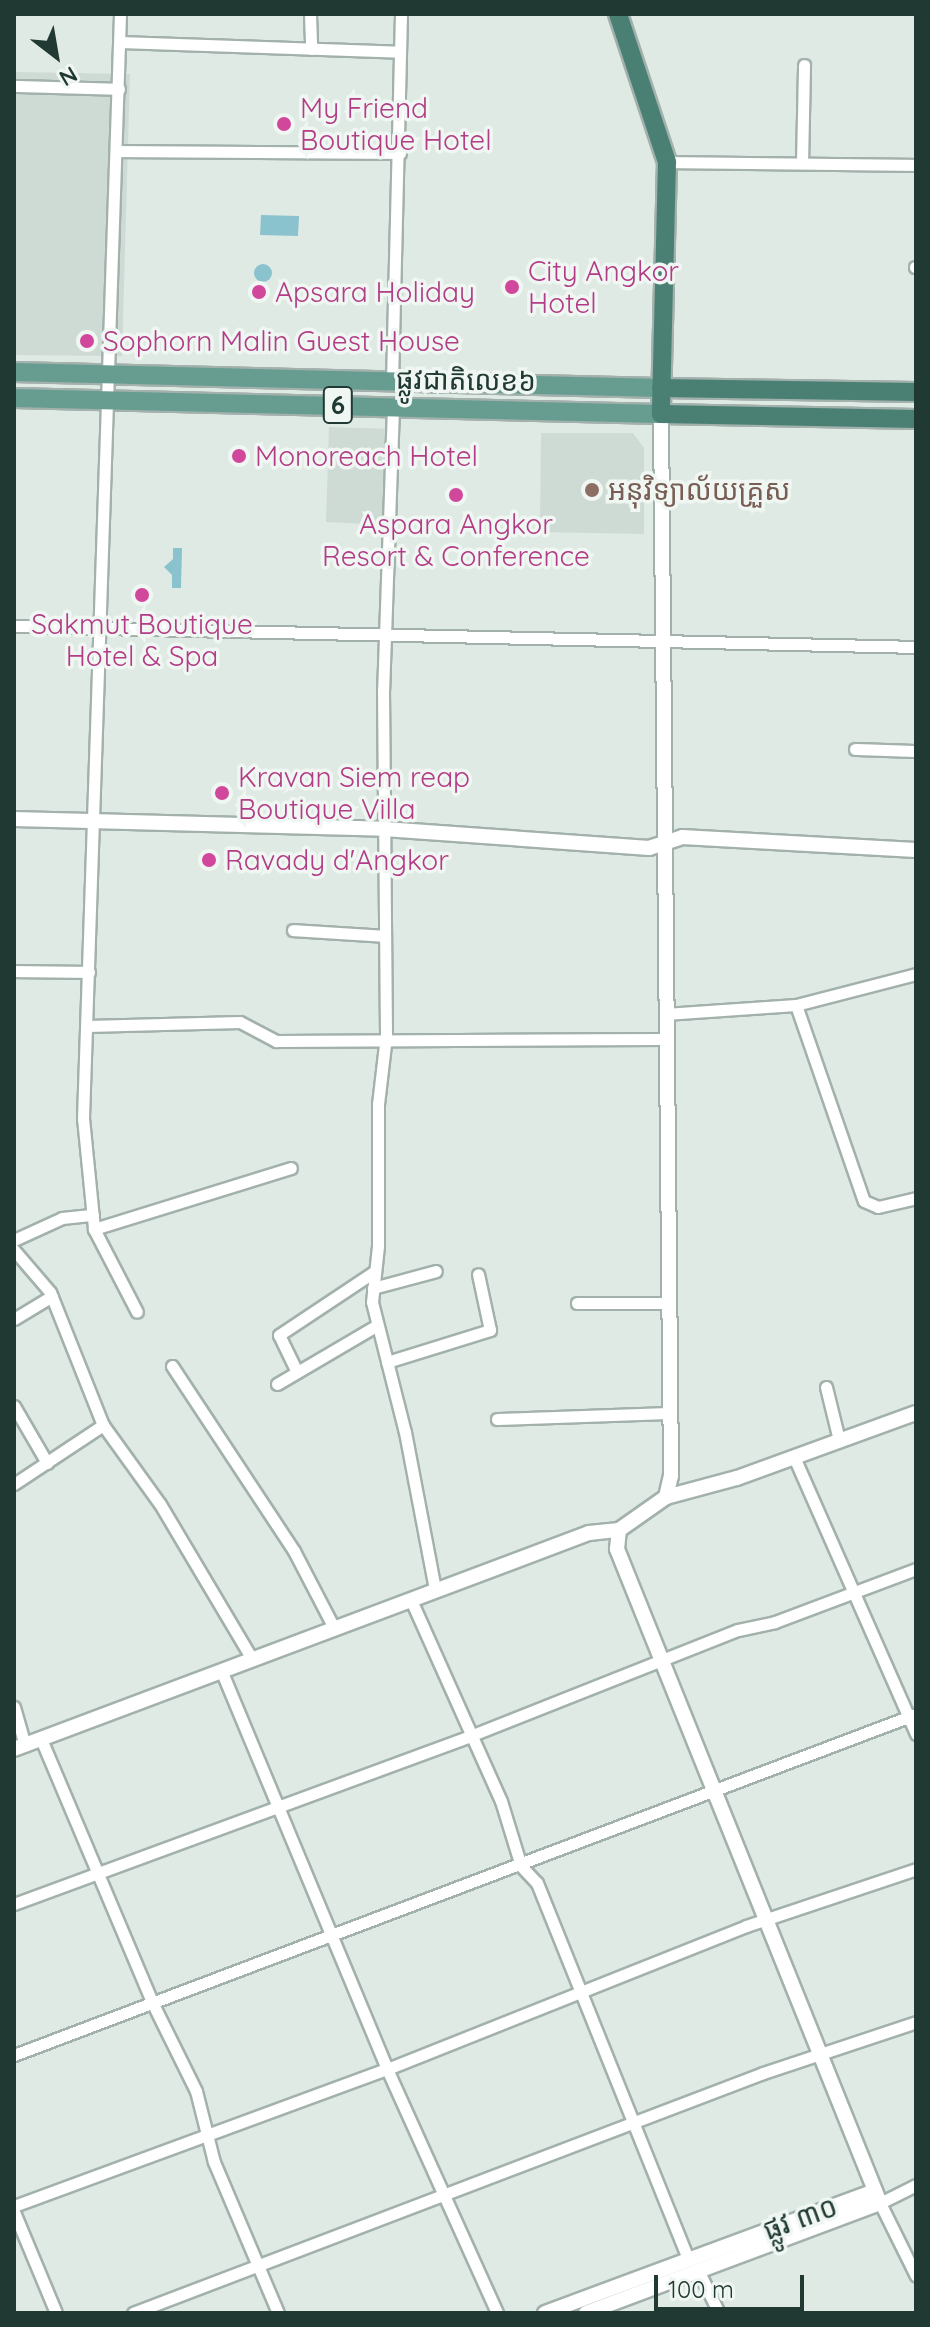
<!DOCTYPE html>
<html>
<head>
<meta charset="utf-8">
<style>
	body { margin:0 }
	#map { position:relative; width:930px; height:2327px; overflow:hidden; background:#e0eae5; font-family:Quicksand,"Noto Sans Khmer",sans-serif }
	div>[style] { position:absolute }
	.built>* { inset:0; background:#cedad4 }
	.water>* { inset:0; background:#8ac2cd }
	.round { border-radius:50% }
	.roads { filter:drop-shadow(2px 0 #a3b1ac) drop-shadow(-2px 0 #a3b1ac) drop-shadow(0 2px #a3b1ac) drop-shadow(0 -2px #a3b1ac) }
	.minor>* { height:11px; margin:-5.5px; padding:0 5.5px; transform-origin:5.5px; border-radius:5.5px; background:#fff }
	.tertiary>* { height:14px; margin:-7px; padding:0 7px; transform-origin:7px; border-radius:7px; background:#fff }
	.primary>* { height:18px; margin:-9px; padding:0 9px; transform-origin:9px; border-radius:9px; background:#669d90 }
	.trunk>* { height:18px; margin:-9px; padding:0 9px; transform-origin:9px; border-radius:9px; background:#4a8074 }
	.dots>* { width:22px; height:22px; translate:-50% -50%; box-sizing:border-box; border:4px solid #f0f7f3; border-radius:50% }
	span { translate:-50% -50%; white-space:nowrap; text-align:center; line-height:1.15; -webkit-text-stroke:7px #f0f7f3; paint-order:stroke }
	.shield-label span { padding:2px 6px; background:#f0f7f3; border:2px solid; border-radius:6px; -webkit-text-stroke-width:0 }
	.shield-label { font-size:26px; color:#213933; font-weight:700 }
	.hotel-label { font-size:28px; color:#b23c85 }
	.left { translate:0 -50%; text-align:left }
	.street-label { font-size:28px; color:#213933 }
	.education-label { font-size:28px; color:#785e54 }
	.frame { position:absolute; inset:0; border:16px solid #213933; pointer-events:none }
	.north { position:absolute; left:16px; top:16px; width:80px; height:80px; -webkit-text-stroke:6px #f0f7f3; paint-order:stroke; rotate:149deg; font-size:22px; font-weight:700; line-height:32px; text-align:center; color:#213933 }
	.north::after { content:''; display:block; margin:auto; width:28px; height:36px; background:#213933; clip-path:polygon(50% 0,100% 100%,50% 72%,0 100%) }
	.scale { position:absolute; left:654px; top:2275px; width:150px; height:36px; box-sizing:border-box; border:4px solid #213933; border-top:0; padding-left:10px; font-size:24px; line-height:28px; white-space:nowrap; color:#213933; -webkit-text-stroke:6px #f0f7f3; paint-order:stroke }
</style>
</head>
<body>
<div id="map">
	<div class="built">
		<div style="clip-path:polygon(14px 72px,130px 74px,122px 356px,14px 355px)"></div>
		<div style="clip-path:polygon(329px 427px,390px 429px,386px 525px,326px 522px)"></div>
		<div style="clip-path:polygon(541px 433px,633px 433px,644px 448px,644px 534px,540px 532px)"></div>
	</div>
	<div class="water">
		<div style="clip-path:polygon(261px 215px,299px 216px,298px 236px,260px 235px)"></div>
		<div class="round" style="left:254px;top:264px;width:18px;height:18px"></div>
		<div style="clip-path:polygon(173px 548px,182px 548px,181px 588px,172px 588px,172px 575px,164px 567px,173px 559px)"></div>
	</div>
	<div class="roads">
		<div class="minor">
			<div style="left:120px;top:14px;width:1105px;rotate:91.92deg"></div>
			<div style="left:83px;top:1118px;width:112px;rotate:84.3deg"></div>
			<div style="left:94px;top:1229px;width:93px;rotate:62.6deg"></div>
			<div style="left:310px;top:14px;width:35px;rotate:88deg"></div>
			<div style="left:120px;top:42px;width:280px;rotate:2deg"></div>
			<div style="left:14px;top:86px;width:105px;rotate:1.6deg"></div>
			<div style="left:116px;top:151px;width:284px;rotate:0.4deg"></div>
			<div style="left:667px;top:162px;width:249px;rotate:0.7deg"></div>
			<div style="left:802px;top:163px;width:98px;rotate:-88.8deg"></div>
			<div style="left:915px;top:267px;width:1px"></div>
			<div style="left:392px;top:382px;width:368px;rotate:-88.6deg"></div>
			<div style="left:393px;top:407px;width:283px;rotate:92deg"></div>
			<div style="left:383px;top:690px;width:346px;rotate:89.5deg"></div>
			<div style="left:386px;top:1036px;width:68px;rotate:96.7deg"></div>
			<div style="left:378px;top:1104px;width:142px;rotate:90deg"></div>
			<div style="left:378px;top:1246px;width:56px;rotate:96.1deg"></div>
			<div style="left:372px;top:1302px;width:134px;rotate:75.8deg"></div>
			<div style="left:405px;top:1432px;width:161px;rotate:79.2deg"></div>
			<div style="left:14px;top:626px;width:902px;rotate:1.33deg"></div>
			<div style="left:855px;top:749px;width:61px;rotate:1.9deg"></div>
			<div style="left:293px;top:930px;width:92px;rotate:3.7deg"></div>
			<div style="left:14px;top:971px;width:75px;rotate:0.8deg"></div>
			<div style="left:796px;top:1005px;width:207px;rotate:70.9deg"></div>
			<div style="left:864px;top:1201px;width:15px;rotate:23deg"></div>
			<div style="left:878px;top:1207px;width:39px;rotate:-13deg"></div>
			<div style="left:665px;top:1014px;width:131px;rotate:-3.9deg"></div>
			<div style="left:796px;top:1005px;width:124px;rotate:-14.5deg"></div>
			<div style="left:87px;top:1026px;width:153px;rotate:-1.5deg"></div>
			<div style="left:240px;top:1022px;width:41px;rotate:27.8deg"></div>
			<div style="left:276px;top:1041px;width:389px;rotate:-0.3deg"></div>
			<div style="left:94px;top:1229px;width:206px;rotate:-17.2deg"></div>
			<div style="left:14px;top:1240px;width:53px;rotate:-24.6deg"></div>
			<div style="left:62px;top:1218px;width:31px;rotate:-6deg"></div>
			<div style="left:14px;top:1250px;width:55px;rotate:49.4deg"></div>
			<div style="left:50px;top:1292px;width:143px;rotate:68.3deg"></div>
			<div style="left:103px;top:1425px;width:97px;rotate:54.2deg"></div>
			<div style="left:160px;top:1504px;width:180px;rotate:59.3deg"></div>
			<div style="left:373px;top:1288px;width:65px;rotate:-15.1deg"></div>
			<div style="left:577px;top:1303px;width:90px"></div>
			<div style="left:14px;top:1319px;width:44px;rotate:-31.2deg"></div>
			<div style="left:387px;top:1362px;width:108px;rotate:-17.3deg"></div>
			<div style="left:490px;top:1330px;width:57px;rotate:-102.1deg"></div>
			<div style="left:172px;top:1366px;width:222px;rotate:56.6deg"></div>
			<div style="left:294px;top:1551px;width:87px;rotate:62.5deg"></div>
			<div style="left:297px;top:1372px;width:41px;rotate:-115.9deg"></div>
			<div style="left:279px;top:1335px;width:114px;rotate:-33.6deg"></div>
			<div style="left:277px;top:1384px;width:115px;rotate:-30.4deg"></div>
			<div style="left:826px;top:1387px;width:55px;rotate:76.2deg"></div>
			<div style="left:14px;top:1406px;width:66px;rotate:59.9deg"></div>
			<div style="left:497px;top:1419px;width:173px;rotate:-2deg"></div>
			<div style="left:794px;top:1457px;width:303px;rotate:66.2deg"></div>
			<div style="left:14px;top:1484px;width:107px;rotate:-33.5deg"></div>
			<div style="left:411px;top:1600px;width:220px;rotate:65.9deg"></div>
			<div style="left:501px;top:1801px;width:68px;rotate:72.9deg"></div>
			<div style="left:521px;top:1866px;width:23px;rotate:47deg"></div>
			<div style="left:537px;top:1883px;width:404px;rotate:68.1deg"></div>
			<div style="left:221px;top:1670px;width:432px;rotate:67.4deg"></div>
			<div style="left:387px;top:2069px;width:268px;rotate:65.7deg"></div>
			<div style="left:14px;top:1707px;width:40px;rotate:74deg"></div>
			<div style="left:41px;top:1739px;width:285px;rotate:67.1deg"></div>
			<div style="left:152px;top:2002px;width:99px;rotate:63.7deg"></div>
			<div style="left:196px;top:2091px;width:73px;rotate:75.8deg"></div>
			<div style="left:214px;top:2162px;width:164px;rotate:67deg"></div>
			<div style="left:14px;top:1904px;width:486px;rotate:-20.2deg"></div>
			<div style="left:470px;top:1736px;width:288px;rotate:-21.6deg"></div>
			<div style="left:738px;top:1630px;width:38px;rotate:-12deg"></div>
			<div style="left:775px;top:1622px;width:151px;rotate:-20.6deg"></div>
			<div style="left:14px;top:2055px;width:964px;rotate:-20.71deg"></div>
			<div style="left:916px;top:2185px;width:40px;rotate:153.4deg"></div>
			<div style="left:880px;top:2203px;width:81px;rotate:63.7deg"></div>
			<div style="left:14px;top:2206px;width:397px;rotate:-20.2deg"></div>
			<div style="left:387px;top:2069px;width:386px;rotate:-21.7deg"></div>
			<div style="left:746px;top:1926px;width:179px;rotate:-18.5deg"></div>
			<div style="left:14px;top:2212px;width:109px;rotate:67.4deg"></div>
			<div style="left:698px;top:2270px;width:48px;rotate:64deg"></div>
			<div style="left:133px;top:2313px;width:674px;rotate:-20.85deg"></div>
			<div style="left:763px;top:2073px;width:161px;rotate:-18.4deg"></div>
		</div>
		<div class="tertiary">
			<div style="left:14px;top:819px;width:370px;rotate:1.5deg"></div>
			<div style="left:384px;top:829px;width:266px;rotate:4.1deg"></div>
			<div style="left:649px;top:848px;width:35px;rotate:-18deg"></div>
			<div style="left:682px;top:837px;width:234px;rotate:3.2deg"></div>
			<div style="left:666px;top:1497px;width:73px;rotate:-15deg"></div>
			<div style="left:737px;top:1478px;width:190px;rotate:-20deg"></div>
			<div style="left:14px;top:1749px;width:614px;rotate:-20.59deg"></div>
			<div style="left:589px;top:1533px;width:30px;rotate:-6deg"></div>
			<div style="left:545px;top:2313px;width:352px;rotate:-20.3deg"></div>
			<div style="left:586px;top:2313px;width:314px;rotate:-20.5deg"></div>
			<div style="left:880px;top:2203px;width:705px;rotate:-111.91deg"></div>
			<div style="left:617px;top:1549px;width:19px;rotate:-84deg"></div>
			<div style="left:619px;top:1530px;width:57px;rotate:-35.1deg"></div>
			<div style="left:666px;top:1497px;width:22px;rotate:-77deg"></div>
			<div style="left:671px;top:1476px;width:1062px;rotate:-90.54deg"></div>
		</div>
		<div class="primary">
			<div style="left:14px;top:372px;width:647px;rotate:1.42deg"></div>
			<div style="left:14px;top:398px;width:647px;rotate:1.42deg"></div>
		</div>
		<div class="trunk">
			<div style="left:618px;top:14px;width:156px;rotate:71.7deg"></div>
			<div style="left:667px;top:162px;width:252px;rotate:91.4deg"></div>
			<div style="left:661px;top:414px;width:255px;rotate:1.1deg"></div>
			<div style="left:661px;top:388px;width:255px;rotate:0.9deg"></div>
		</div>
	</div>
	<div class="dots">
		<div style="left:284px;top:124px;background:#d1479c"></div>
		<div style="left:512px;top:287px;background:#d1479c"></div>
		<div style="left:259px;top:292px;background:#d1479c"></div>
		<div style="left:87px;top:341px;background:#d1479c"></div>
		<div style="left:239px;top:456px;background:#d1479c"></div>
		<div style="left:592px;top:490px;background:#8d6e63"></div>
		<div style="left:456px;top:495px;background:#d1479c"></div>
		<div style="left:142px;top:595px;background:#d1479c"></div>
		<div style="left:222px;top:793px;background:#d1479c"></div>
		<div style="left:209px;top:860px;background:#d1479c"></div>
	</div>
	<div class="shield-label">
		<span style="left:338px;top:405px">6</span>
	</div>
	<div class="hotel-label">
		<span class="left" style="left:300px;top:124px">My Friend<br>Boutique Hotel</span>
		<span class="left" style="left:528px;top:287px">City Angkor<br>Hotel</span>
		<span class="left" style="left:275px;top:292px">Apsara Holiday</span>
		<span class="left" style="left:103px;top:341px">Sophorn Malin Guest House</span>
		<span class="left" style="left:255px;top:456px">Monoreach Hotel</span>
		<span style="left:456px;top:540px">Aspara Angkor<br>Resort &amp; Conference</span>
		<span style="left:142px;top:640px">Sakmut Boutique<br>Hotel &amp; Spa</span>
		<span class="left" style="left:238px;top:793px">Kravan Siem reap<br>Boutique Villa</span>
		<span class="left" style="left:225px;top:860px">Ravady d'Angkor</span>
	</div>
	<div class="street-label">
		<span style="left:466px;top:380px;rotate:1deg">ផ្លូវជាតិលេខ៦</span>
		<span style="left:800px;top:2218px;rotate:-20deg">ផ្លូវ ៣០</span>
	</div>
	<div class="education-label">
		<span class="left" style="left:608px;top:490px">អនុវិទ្យាល័យគ្រួស</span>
	</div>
	<div class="frame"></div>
	<div class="north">N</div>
	<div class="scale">100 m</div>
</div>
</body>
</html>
